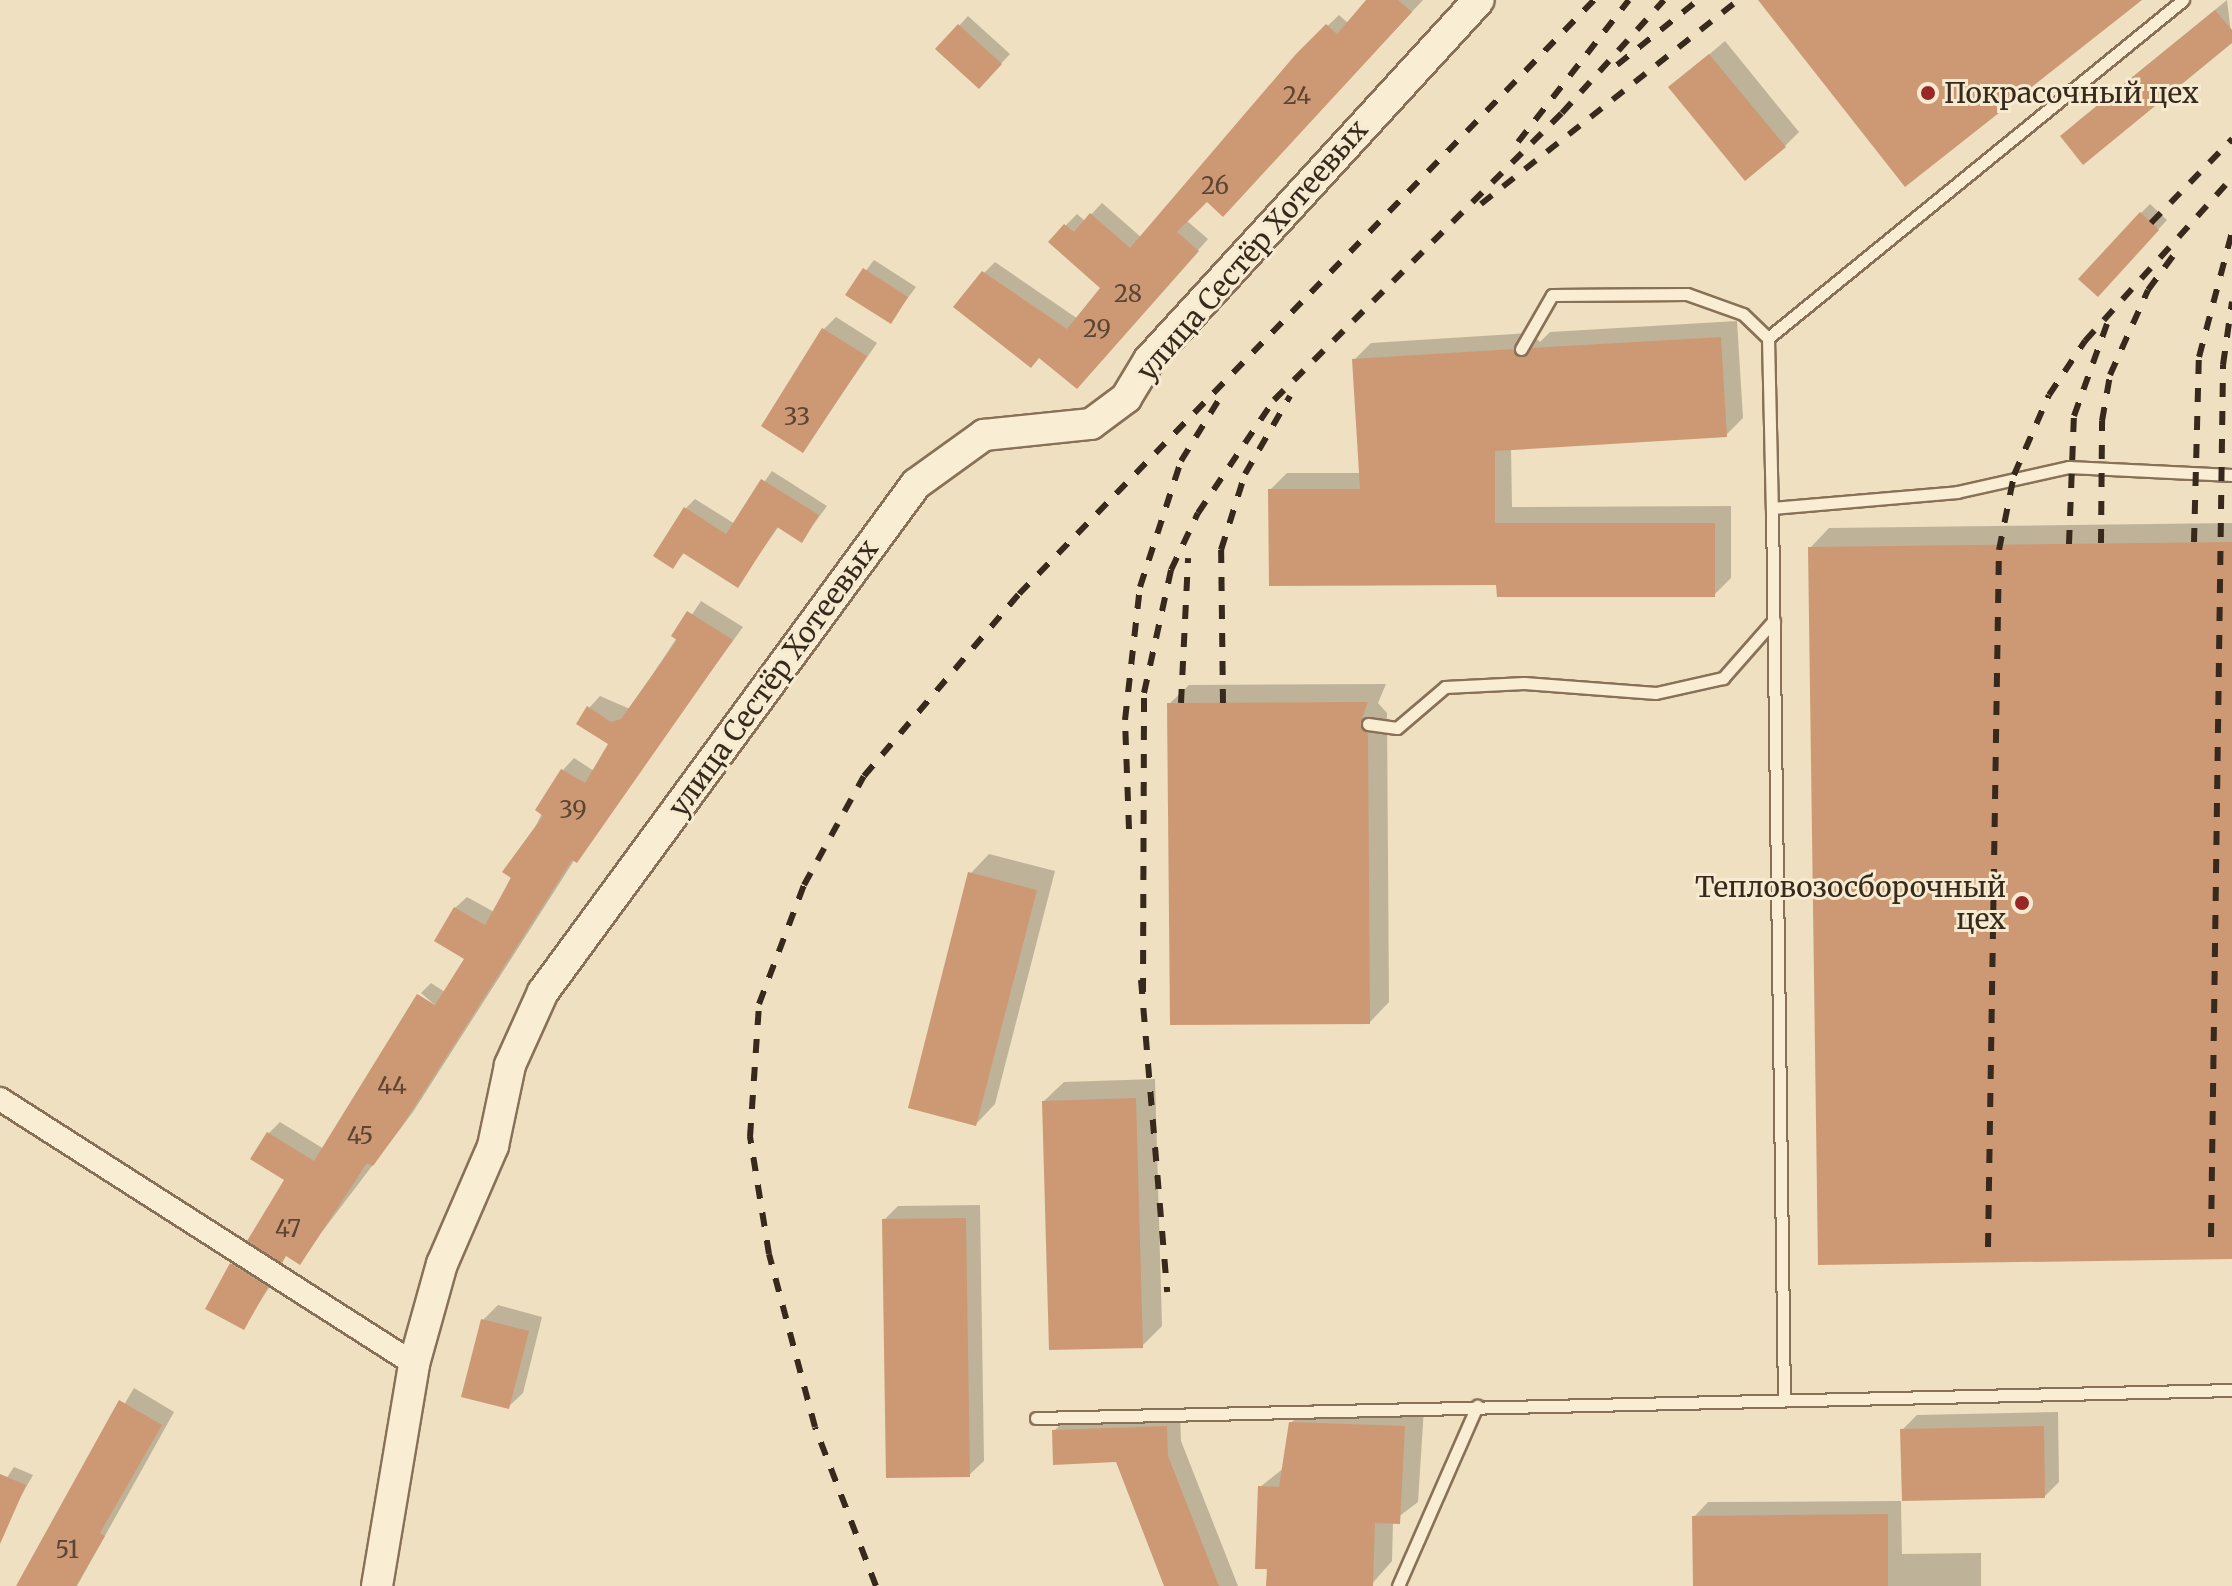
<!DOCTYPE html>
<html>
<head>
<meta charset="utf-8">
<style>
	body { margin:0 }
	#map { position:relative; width:2232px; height:1586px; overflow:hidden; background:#eee0c0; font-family:Merriweather,serif }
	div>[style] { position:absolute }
	.shadow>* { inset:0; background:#0003 }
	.building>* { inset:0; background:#cd9975 }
	.roads { filter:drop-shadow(2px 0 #887158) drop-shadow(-2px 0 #887158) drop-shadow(0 2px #887158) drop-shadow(0 -2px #887158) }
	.lane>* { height:11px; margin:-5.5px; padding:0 5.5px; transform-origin:5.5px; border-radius:5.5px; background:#f9eed3 }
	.street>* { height:22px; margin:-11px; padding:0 11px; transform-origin:11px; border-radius:11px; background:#f9eed3 }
	.secondary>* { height:30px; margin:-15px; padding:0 15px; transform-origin:15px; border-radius:15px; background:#f9eed3 }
	.rail>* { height:6px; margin-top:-3px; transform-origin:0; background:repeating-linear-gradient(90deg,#37291c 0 14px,transparent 0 28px) }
	.dots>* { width:22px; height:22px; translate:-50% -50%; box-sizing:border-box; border:4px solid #f6ebd0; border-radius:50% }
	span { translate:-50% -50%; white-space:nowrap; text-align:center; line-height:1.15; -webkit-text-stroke:6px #f6ebd0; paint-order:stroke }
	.number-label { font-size:24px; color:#5c4532 }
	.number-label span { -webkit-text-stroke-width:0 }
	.poi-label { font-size:28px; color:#37291c }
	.left { translate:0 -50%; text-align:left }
	.right { translate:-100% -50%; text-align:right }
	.street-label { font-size:28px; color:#37291c }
</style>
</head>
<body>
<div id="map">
	<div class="shadow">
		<div style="clip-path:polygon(1370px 0,1423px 0,1223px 215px,1207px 199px,1186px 220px,1208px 239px,1088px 375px,984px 273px,995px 262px,1078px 319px,1103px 287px,1051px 241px,1066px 225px,1077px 214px,1085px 221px,1102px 203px,1142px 238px,1297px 55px,1339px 15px,1349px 24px)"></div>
		<div style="clip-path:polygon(2227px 0,2232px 41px,2063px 136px,2077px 122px)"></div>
		<div style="clip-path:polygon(968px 16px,1010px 54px,979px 87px,938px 49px)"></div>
		<div style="clip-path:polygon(1725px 41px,1799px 132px,1785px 146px,1671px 87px)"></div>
		<div style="clip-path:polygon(2150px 204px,2167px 220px,2107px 285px,2141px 213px)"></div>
		<div style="clip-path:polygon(874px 260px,916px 287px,890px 322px,848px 294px)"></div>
		<div style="clip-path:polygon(836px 317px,877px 343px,803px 450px,824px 329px)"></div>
		<div style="clip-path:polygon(1737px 321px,1743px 418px,1726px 435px,1511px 448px,1512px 507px,1731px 506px,1731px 578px,1714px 595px,1498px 583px,1270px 490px,1287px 473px,1361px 473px,1354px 360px,1371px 343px,1530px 333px,1540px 342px,1550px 332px)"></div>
		<div style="clip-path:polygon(772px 471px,827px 506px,802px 540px,779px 526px,737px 586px,685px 552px,673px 566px,686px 508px,695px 499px,735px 524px)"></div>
		<div style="clip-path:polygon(2232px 523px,2232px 1257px,1810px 548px,1829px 528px)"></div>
		<div style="clip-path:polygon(701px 601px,743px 627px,575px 859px,413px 1112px,299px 1262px,287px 1179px,268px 1134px,280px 1122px,324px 1149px,419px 995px,443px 1012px,421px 993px,431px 983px,445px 992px,467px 958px,455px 908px,467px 897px,494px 912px,563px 770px,574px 758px,594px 771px,611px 743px,589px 708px,600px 696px,630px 709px)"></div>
		<div style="clip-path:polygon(1386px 684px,1378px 703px,1387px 713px,1389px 1002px,1370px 1022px,1169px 704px,1189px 685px)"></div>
		<div style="clip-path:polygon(989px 854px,1055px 871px,995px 1104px,976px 1124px,970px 874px)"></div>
		<div style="clip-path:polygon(1155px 1079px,1162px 1326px,1142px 1346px,1044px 1101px,1064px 1082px)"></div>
		<div style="clip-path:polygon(980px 1205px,984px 1461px,969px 1475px,884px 1220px,898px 1206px)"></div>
		<div style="clip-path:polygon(241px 1255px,276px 1277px,243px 1328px,232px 1264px)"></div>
		<div style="clip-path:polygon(498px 1305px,542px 1317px,523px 1393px,508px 1407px,483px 1320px)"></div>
		<div style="clip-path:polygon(134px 1388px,174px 1412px,77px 1586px,17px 1586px)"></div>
		<div style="clip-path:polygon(1310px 1404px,1424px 1408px,1418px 1502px,1393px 1521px,1392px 1561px,1370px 1586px,1268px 1586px,1260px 1487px,1284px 1468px,1291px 1423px)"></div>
		<div style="clip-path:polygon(1180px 1412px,1181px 1441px,1238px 1586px,1166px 1586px,1117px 1460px,1054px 1431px,1068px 1417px)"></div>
		<div style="clip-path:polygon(2058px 1412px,2059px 1482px,2045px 1496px,1902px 1430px,1917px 1415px)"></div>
		<div style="clip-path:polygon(14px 1467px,33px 1475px,12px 1512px,0 1507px,0 1488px)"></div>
		<div style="clip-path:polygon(1901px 1501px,1902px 1554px,1981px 1553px,1981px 1586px,1695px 1586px,1694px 1517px,1708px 1502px)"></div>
	</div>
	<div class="building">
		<div style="clip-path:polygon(1366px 0,1398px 0,1412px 12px,1223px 217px,1207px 202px,1177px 232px,1199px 251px,1077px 389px,1039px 358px,1031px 368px,953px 307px,982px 271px,1067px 329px,1100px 288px,1048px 242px,1064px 224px,1074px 232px,1090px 213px,1130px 248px,1296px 54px,1326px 24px,1337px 34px)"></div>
		<div style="clip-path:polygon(1758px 0,2142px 0,1905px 187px)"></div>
		<div style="clip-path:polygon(2215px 10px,2232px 30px,2232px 43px,2083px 165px,2060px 136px)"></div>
		<div style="clip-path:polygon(958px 24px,1002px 64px,979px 89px,935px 49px)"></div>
		<div style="clip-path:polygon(1709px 54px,1786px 147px,1745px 181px,1668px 87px)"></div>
		<div style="clip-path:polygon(2140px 212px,2159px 230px,2098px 297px,2078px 279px)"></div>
		<div style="clip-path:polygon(863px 268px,908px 297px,891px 324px,845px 295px)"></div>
		<div style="clip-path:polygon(822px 328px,867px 356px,803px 453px,761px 426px)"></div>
		<div style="clip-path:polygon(1721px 337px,1727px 437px,1495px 451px,1495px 523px,1715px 523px,1715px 597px,1497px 597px,1496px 585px,1269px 586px,1268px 489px,1360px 489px,1352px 359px,1513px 349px,1522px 357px,1531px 348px)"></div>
		<div style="clip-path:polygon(761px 479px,819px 515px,802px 543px,777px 527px,738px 588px,683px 553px,673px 569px,653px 556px,684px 507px,726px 534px)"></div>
		<div style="clip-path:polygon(2232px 542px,2232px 1259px,1818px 1265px,1808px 547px)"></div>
		<div style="clip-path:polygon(687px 611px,733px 640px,577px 863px,572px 860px,402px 1126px,373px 1166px,367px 1163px,300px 1265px,286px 1256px,282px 1263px,247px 1241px,284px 1180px,250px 1159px,267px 1132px,314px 1161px,417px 994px,435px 1005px,464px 959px,434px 941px,454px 907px,485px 925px,511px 878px,502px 872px,543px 816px,535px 810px,561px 769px,585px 783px,608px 744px,576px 724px,587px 706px,611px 722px,621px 719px,677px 640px,671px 636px)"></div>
		<div style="clip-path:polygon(1368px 702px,1360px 724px,1368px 733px,1370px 1024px,1170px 1025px,1167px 703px)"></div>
		<div style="clip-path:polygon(968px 872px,1037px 890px,976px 1126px,908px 1108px)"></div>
		<div style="clip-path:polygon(1136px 1098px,1143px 1348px,1049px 1350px,1042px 1101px)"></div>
		<div style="clip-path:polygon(966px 1218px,970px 1477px,886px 1478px,882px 1219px)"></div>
		<div style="clip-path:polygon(230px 1263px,268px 1287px,244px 1330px,205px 1309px)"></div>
		<div style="clip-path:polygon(481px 1319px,529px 1331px,509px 1409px,461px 1397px)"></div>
		<div style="clip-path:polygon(119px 1400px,162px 1425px,100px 1533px,105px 1536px,76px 1586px,16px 1586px)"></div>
		<div style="clip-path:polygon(1289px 1422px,1405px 1426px,1400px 1524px,1375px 1523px,1373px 1586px,1266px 1586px,1267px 1569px,1255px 1569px,1258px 1486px,1279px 1487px)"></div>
		<div style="clip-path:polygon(1167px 1426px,1168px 1456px,1219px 1586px,1164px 1586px,1116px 1462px,1053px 1465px,1052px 1430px)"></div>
		<div style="clip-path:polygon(2044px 1426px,2045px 1498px,1902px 1501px,1900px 1429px)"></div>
		<div style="clip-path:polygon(0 1474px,26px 1485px,0 1544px)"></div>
		<div style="clip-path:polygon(1888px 1514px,1888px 1586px,1693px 1586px,1692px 1516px)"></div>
	</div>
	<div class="roads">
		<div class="lane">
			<div style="left:2183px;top:0;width:535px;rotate:140.84deg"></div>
			<div style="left:1768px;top:338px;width:170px;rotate:88.7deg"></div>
			<div style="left:1772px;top:508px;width:186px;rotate:-4.9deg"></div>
			<div style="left:1957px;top:492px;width:115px;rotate:-12.6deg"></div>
			<div style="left:2069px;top:467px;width:163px;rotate:2.8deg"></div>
			<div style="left:1521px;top:349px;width:62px;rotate:-60.1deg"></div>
			<div style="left:1552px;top:295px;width:135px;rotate:-0.4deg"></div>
			<div style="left:1687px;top:294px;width:59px;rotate:19.7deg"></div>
			<div style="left:1743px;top:314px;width:35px;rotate:44deg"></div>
			<div style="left:1772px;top:508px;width:889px;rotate:89.23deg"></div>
			<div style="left:1368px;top:724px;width:29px;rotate:8deg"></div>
			<div style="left:1397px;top:728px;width:63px;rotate:-40.5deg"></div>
			<div style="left:1445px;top:687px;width:79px;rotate:-2.9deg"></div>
			<div style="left:1524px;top:683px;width:132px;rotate:4.3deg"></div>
			<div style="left:1656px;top:693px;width:69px;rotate:-12.6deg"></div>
			<div style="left:1723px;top:678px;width:77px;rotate:-48.7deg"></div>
			<div style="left:1036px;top:1418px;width:1196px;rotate:-1.34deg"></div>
			<div style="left:1398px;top:1586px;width:197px;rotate:-66.3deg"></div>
		</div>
		<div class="street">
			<div style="left:0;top:1099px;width:492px;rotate:32.6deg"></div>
		</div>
		<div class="secondary">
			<div style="left:377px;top:1586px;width:225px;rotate:-80.5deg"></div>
			<div style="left:414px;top:1364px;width:104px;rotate:-74.4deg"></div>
			<div style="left:442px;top:1264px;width:129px;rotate:-66.6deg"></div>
			<div style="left:493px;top:1146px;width:83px;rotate:-78.1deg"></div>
			<div style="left:510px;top:1065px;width:80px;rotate:-65.7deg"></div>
			<div style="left:543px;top:992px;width:630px;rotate:-53.71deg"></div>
			<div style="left:916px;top:484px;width:84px;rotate:-35.8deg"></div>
			<div style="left:984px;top:435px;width:108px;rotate:-5.9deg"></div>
			<div style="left:1091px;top:424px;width:44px;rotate:-36.6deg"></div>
			<div style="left:1126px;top:398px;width:44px;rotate:-58.8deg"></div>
			<div style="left:1149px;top:360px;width:488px;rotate:-47.5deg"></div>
		</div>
	</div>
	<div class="rail">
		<div style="left:1617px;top:65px;width:104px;rotate:-38.7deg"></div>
		<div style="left:1518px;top:142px;width:180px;rotate:-52deg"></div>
		<div style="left:1481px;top:204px;width:328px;rotate:-38.4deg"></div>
		<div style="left:2151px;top:223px;width:117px;rotate:-46deg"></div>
		<div style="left:2194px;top:542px;width:185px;rotate:-88.5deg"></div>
		<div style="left:2199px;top:357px;width:129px;rotate:-75.2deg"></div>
		<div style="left:2101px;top:543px;width:122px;rotate:-89.5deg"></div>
		<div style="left:2102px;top:421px;width:47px;rotate:-80.1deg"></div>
		<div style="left:2110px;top:375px;width:93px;rotate:-65.9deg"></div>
		<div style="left:2148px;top:290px;width:42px;rotate:-53.7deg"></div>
		<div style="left:2069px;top:544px;width:128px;rotate:-87.8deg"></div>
		<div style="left:2074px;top:416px;width:98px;rotate:-70.3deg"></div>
		<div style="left:1181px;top:703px;width:145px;rotate:-87.2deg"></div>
		<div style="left:1223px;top:703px;width:153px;rotate:-90.7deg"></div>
		<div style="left:1221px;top:550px;width:80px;rotate:-72.5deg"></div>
		<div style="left:1245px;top:474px;width:90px;rotate:-60deg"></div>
		<div style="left:1129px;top:829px;width:109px;rotate:-92.1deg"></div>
		<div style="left:1125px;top:720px;width:134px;rotate:-83.6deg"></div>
		<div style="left:1140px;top:587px;width:133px;rotate:-72deg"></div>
		<div style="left:1181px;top:461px;width:80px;rotate:-58.3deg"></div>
		<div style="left:1141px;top:980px;width:313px;rotate:85.2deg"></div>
		<div style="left:1143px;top:992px;width:299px;rotate:-89.8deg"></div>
		<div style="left:1144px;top:693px;width:126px;rotate:-77.6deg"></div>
		<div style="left:1171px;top:570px;width:63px;rotate:-64.7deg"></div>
		<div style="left:1198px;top:513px;width:136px;rotate:-56.1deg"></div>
		<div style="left:1274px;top:400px;width:407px;rotate:-44.9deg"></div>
		<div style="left:1562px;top:113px;width:152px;rotate:-47.9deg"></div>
		<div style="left:2211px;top:1237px;width:872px;rotate:-89.21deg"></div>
		<div style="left:2223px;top:365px;width:64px;rotate:-81.9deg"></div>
		<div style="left:1988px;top:1247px;width:697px;rotate:-89.1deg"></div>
		<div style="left:1999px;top:550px;width:76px;rotate:-78.7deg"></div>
		<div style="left:2014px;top:475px;width:87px;rotate:-66.4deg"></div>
		<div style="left:2049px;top:395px;width:65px;rotate:-56.3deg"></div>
		<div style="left:2085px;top:341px;width:219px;rotate:-48deg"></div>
		<div style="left:876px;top:1586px;width:170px;rotate:-111deg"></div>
		<div style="left:815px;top:1427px;width:179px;rotate:-104.9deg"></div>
		<div style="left:769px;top:1254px;width:119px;rotate:-99.2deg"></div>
		<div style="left:750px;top:1137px;width:133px;rotate:-86.1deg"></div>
		<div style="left:759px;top:1004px;width:127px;rotate:-69.3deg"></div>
		<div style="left:804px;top:885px;width:124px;rotate:-61.2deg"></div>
		<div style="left:864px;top:776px;width:239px;rotate:-49.6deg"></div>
		<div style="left:1019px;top:594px;width:827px;rotate:-45.93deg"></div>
	</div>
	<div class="dots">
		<div style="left:1928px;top:93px;background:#982728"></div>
		<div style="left:2022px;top:903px;background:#982728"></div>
	</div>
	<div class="number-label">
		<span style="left:1297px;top:96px">24</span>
		<span style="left:1215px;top:186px">26</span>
		<span style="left:1128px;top:294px">28</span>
		<span style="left:1097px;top:329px">29</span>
		<span style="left:797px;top:417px">33</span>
		<span style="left:573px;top:810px">39</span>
		<span style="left:392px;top:1086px">44</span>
		<span style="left:360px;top:1136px">45</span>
		<span style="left:288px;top:1229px">47</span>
		<span style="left:67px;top:1550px">51</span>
	</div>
	<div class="poi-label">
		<span class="left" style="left:1944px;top:93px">Покрасочный цех</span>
		<span class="right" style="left:2006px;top:903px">Тепловозосборочный<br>цех</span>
	</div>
	<div class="street-label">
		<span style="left:1252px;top:250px;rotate:-49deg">улица Сестёр Хотеевых</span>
		<span style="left:773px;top:678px;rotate:-54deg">улица Сестёр Хотеевых</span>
	</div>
</div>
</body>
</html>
